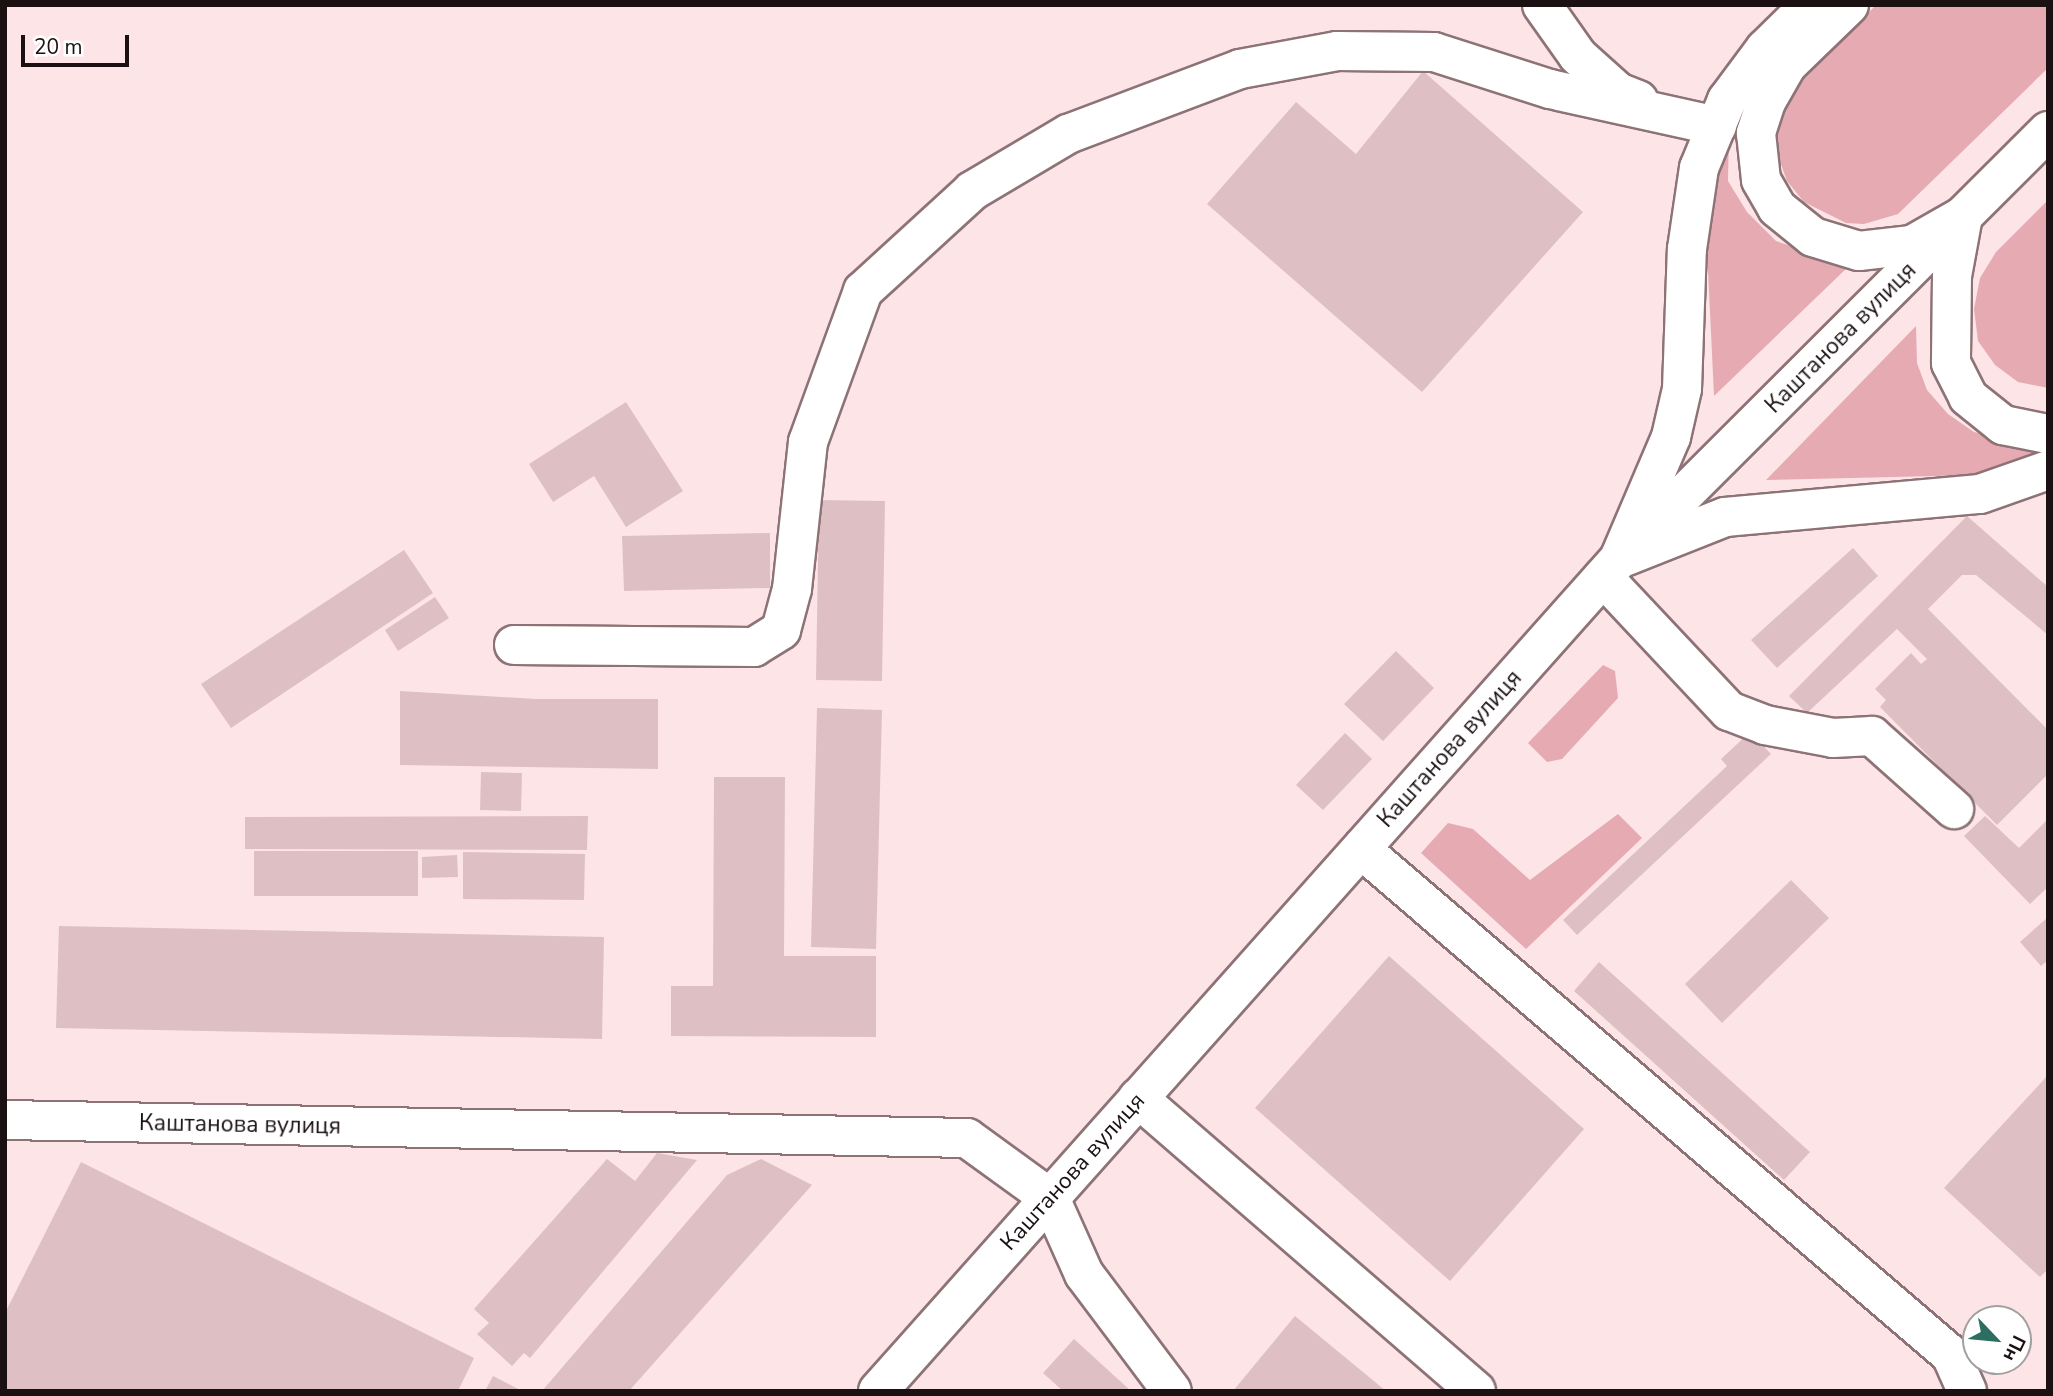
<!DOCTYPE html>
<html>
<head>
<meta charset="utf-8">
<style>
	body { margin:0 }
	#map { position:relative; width:2053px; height:1396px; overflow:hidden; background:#fde4e7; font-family:"Nunito Sans",sans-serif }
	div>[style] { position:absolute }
	.green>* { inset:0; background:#e6abb2 }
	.building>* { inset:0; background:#dec0c4 }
	.roads { filter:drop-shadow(2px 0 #8d7376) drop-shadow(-2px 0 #8d7376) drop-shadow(0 2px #8d7376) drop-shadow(0 -2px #8d7376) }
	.minor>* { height:38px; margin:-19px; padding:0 19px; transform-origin:19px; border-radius:19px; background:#fff }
	.major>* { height:38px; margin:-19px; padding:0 19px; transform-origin:19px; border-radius:19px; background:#fff }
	span { translate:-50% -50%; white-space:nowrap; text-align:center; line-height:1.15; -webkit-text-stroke:5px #fff; paint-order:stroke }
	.street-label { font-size:23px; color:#1b1112 }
	.frame { position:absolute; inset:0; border:7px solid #1b1112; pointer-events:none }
	.north { position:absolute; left:1962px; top:1305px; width:70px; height:70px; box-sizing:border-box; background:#fff; border:2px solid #a4a0a0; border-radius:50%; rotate:116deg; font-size:19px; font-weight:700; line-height:28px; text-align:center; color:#1b1112 }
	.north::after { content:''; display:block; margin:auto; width:24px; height:32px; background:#2c6e60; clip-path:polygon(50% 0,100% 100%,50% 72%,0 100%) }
	.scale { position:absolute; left:21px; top:35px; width:108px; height:32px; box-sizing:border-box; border:4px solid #1b1112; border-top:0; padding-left:9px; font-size:21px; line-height:24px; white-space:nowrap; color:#1b1112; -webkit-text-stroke:5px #fff; paint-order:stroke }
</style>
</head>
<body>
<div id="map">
	<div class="green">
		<div style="clip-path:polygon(1876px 5px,2048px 5px,2048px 68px,1898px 214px,1864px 224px,1846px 223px,1804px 202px,1787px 181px,1778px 156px,1777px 126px,1792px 91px)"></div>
		<div style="clip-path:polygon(1729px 133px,1728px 181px,1747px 212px,1776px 241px,1849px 266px,1714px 396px,1706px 228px,1712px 175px)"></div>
		<div style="clip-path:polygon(2048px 200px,2048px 388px,2018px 382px,1995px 365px,1978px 341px,1974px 309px,1980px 278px,1996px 252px)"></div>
		<div style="clip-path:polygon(1916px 326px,1917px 363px,1927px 390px,1948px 414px,1974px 432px,2048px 449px,1977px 475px,1766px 480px)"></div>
		<div style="clip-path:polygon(1603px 665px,1615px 671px,1618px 698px,1562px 759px,1547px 762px,1528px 743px)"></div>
		<div style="clip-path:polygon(1618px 814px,1642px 838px,1526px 949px,1421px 853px,1448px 823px,1473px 829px,1530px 880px)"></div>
	</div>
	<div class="building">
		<div style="clip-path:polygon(1423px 71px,1583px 212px,1422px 392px,1207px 204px,1296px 102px,1356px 154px)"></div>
		<div style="clip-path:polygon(626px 402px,683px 491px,626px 527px,594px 476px,553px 502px,529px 464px)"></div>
		<div style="clip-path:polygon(819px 500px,885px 501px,882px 681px,816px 680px)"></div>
		<div style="clip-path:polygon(1967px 516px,2048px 587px,2048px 635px,1976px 575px,1962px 575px,1928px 609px,2048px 730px,2048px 774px,1997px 825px,1880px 707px,1886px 700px,1875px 689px,1911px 653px,1921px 664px,1927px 659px,1897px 629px,1807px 713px,1789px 696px)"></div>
		<div style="clip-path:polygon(770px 533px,770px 588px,624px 591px,622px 536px)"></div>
		<div style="clip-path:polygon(1853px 548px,1878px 576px,1777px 668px,1751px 640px)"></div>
		<div style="clip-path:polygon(404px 550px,433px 593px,231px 728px,201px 684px)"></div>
		<div style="clip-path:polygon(435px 597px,449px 618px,398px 651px,385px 630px)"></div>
		<div style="clip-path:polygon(1396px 651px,1434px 688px,1383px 741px,1344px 704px)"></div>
		<div style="clip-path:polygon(400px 691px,536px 699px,658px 699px,658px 769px,400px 765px)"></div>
		<div style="clip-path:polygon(817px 708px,882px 710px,876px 949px,811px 947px)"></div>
		<div style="clip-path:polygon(1750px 732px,1771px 754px,1577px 935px,1563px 920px,1727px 766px,1721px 759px)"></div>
		<div style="clip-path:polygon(1345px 733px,1372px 759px,1323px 810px,1296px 785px)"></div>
		<div style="clip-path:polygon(481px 772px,522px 773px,521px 811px,480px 810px)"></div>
		<div style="clip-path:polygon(714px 777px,785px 777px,784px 956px,876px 956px,876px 1037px,671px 1036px,671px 986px,713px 986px)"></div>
		<div style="clip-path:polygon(588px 816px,587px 850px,245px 849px,245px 817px)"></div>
		<div style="clip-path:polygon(1985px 816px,2019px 848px,2048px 819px,2048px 887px,2030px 904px,1964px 836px)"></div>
		<div style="clip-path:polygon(254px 851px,418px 851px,418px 896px,254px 896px)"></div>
		<div style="clip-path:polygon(463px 852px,585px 854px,584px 900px,463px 899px)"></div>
		<div style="clip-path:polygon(457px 855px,458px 877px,422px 878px,422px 857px)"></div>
		<div style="clip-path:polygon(1791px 880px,1829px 918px,1722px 1023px,1685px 984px)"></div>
		<div style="clip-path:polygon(2048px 917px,2048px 960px,2041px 966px,2020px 942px)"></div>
		<div style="clip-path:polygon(59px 926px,604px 937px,602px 1039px,56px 1028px)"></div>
		<div style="clip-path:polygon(1389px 956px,1584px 1129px,1450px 1281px,1255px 1108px)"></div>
		<div style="clip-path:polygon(1599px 962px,1810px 1152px,1784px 1180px,1574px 991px)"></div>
		<div style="clip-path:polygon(2048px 1075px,2048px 1269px,2040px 1277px,1944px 1188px)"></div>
		<div style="clip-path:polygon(657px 1153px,697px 1160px,530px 1358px,524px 1353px,512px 1366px,477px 1334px,489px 1323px,474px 1309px,607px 1159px,635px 1181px)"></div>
		<div style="clip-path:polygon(761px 1159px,812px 1185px,629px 1391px,542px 1391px,727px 1175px)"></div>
		<div style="clip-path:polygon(81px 1162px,474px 1358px,458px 1391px,5px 1391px,5px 1313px)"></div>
		<div style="clip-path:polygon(1295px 1316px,1386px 1391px,1233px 1391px)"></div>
		<div style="clip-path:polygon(1074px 1339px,1131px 1391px,1063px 1391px,1043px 1373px)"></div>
		<div style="clip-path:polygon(493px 1376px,522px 1391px,485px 1391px)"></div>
	</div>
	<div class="roads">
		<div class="minor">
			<div style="left:1542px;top:5px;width:62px;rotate:54.8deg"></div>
			<div style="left:1578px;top:56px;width:54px;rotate:42deg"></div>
			<div style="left:1618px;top:92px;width:22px;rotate:22deg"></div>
			<div style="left:1603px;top:577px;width:184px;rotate:46.8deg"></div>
			<div style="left:1729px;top:711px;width:39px;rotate:21deg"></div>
			<div style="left:1765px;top:725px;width:69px;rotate:10.8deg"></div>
			<div style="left:1833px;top:738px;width:39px;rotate:-3deg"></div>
			<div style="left:1872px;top:736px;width:110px;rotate:41.7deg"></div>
			<div style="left:514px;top:645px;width:240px;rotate:0.5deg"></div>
			<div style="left:754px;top:647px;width:32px;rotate:-32deg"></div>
			<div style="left:781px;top:630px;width:42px;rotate:-75deg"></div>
			<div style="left:792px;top:589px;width:148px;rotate:-83.8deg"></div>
			<div style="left:808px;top:442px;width:161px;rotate:-70deg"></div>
			<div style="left:863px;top:291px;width:148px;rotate:-42.5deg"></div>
			<div style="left:972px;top:191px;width:112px;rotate:-30.7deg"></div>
			<div style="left:1068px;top:134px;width:184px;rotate:-20.7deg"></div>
			<div style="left:1240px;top:69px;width:99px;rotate:-10.5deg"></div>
			<div style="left:1337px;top:51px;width:97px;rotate:0.6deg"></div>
			<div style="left:1434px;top:52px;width:122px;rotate:17.7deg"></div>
			<div style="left:1550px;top:89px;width:171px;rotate:12.5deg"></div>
			<div style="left:1361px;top:849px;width:777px;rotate:40.62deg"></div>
			<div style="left:1951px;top:1355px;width:39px;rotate:66deg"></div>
			<div style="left:1138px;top:1098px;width:447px;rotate:40.9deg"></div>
			<div style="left:5px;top:1120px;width:962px;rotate:1.07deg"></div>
			<div style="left:967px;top:1138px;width:102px;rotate:35.9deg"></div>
			<div style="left:1050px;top:1198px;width:83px;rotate:65.9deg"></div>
			<div style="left:1084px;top:1274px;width:146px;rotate:53.1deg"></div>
			<div style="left:878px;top:1391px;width:1114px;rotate:-48.31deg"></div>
			<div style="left:1619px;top:559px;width:606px;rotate:-44.93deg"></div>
		</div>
		<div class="major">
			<div style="left:1849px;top:5px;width:86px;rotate:135.9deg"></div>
			<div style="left:1787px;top:65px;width:43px;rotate:119.6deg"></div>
			<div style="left:1766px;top:102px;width:33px;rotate:108deg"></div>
			<div style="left:1756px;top:133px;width:47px;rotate:83.9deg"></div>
			<div style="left:1761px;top:180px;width:32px;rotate:60deg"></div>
			<div style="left:1777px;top:208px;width:46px;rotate:38.9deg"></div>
			<div style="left:1813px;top:237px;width:48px;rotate:16.9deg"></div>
			<div style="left:1859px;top:251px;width:53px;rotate:-6.5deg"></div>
			<div style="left:1912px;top:245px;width:59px;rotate:-29.6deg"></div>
			<div style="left:1963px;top:216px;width:61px;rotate:100.4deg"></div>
			<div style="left:1952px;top:276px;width:87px;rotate:90.7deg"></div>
			<div style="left:1951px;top:363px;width:38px;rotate:63deg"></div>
			<div style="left:1968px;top:397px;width:45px;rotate:38.7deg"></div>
			<div style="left:2003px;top:425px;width:46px;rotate:11.3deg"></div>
			<div style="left:1619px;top:559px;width:133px;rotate:-66.9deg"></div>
			<div style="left:1671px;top:437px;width:49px;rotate:-77.1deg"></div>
			<div style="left:1682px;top:389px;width:140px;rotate:-88deg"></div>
			<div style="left:1687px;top:249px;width:82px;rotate:-81.6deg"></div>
			<div style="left:1699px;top:168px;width:74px;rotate:-67.6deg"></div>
			<div style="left:1727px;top:100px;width:64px;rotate:-53.3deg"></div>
			<div style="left:1765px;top:49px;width:63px;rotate:-44.4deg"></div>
			<div style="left:1619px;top:559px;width:114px;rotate:-21.6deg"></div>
			<div style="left:1725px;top:517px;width:256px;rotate:-5.2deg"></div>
			<div style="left:1980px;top:494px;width:72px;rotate:-19.4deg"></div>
		</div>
	</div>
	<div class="street-label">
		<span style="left:1841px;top:338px;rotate:-45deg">Каштанова вулиця</span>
		<span style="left:1450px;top:749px;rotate:-48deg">Каштанова вулиця</span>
		<span style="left:240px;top:1125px;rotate:1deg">Каштанова вулиця</span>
		<span style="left:1073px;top:1172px;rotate:-48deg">Каштанова вулиця</span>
	</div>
	<div class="frame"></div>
	<div class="north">Пн</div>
	<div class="scale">20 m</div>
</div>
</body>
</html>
